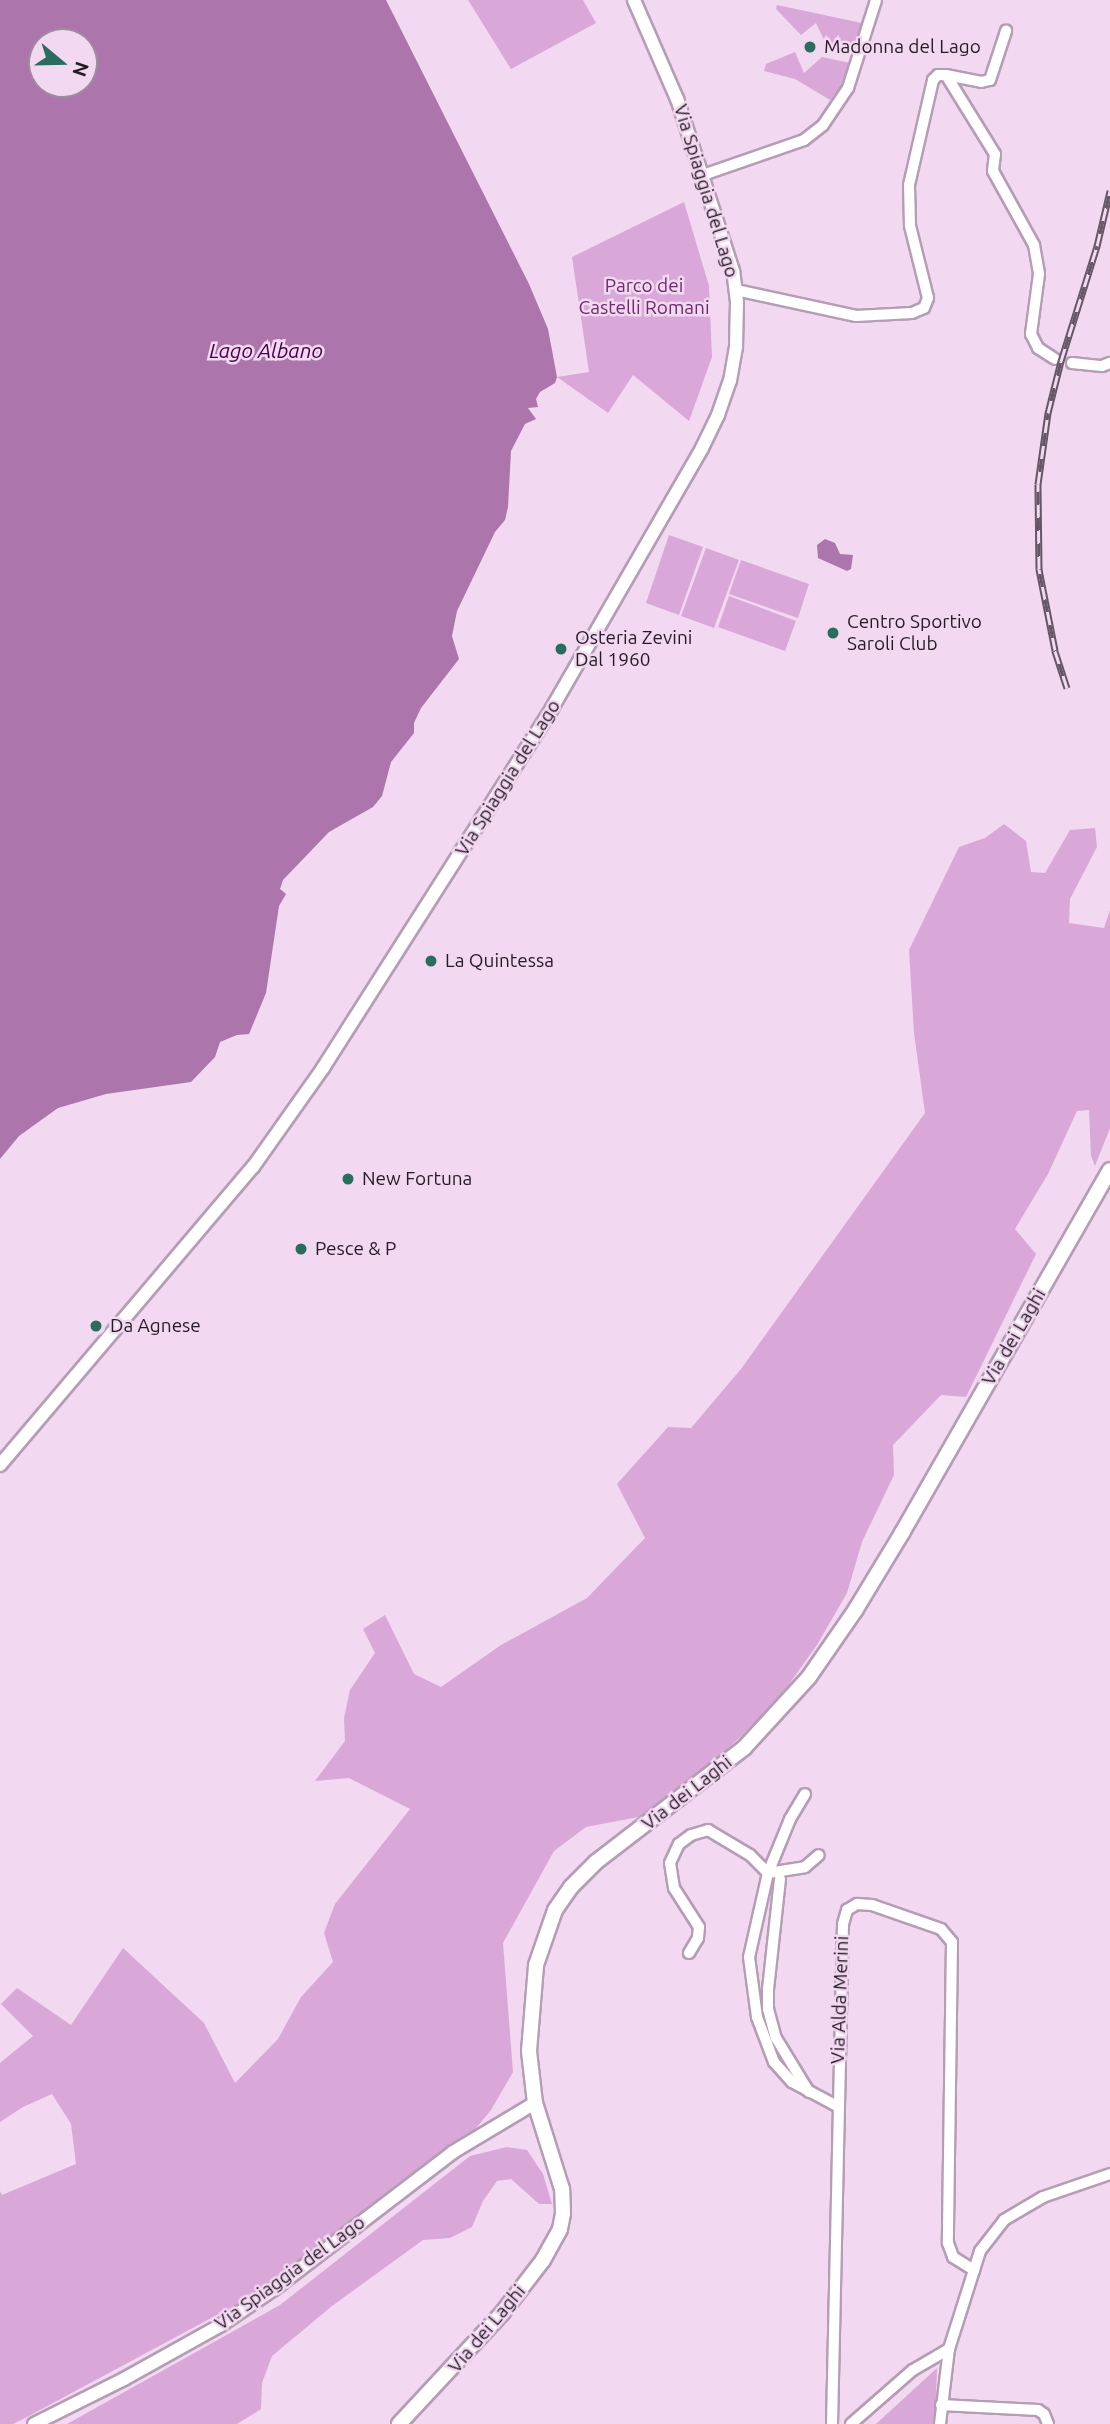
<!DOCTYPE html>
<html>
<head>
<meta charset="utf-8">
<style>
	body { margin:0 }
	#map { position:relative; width:1110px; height:2424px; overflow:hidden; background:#f2d8f1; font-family:Ubuntu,sans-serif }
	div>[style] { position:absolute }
	.green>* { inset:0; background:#d9a8d9 }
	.water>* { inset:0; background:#ac75ac }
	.roads { filter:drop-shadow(2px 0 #b59db5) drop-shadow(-2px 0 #b59db5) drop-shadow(0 2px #b59db5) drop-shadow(0 -2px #b59db5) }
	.minor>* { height:10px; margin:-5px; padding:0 5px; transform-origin:5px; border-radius:5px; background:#fff }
	.tertiary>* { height:12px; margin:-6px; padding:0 6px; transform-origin:6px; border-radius:6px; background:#fff }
	.secondary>* { height:14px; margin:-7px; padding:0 7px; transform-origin:7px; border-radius:7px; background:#fff }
	.rail>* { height:7px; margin-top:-3.5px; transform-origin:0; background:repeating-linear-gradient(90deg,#f2d8f1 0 13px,#645664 0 26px); box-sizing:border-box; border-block:2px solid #645664 }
	.dots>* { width:19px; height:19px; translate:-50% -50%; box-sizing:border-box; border:4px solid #f2d8f1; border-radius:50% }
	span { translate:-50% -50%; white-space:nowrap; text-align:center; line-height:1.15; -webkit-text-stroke:5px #f2d8f1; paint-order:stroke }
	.poi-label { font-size:19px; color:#241b24 }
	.left { translate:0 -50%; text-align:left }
	.street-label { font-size:19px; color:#241b24 }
	.park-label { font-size:19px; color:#6d2a6f }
	.water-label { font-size:21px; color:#47004a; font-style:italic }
	.north { position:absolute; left:28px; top:28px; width:70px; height:70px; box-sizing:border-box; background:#f2d8f1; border:2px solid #a08c9f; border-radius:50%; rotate:109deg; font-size:19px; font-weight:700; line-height:28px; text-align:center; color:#241b24 }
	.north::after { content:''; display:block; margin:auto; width:24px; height:32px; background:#2a6d5e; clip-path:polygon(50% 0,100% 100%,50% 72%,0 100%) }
</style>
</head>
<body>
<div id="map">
	<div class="green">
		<div style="clip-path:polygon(468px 0,583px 0,596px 23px,511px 69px)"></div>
		<div style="clip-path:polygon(777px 5px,862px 23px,854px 50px,825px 42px,816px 23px,801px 35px,776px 9px)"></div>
		<div style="clip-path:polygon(795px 52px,804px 73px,822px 57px,850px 63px,839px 89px,830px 100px,795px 79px,764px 71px,766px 64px)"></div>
		<div style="clip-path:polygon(684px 202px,709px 286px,712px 357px,689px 421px,633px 375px,608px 413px,557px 377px,589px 372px,572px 257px)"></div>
		<div style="clip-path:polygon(669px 535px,703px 547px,679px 615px,646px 603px)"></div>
		<div style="clip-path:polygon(706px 548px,739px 560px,714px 628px,681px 616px)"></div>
		<div style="clip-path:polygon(741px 560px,809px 584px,798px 618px,729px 594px)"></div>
		<div style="clip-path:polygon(729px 596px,796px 621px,785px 651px,718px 627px)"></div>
		<div style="clip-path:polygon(1004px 824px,1026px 841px,1031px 872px,1045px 873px,1070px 830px,1095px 828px,1097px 847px,1070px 899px,1069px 923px,1104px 928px,1110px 910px,1110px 1128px,1095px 1166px,1091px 1156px,1089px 1110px,1077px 1111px,1048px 1174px,1015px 1229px,1036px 1254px,966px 1397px,941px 1395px,893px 1445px,894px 1475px,862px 1542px,847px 1593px,817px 1645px,772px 1708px,717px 1758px,644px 1816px,586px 1827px,554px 1851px,503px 1943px,513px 2072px,491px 2110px,467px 2139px,271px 2286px,27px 2417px,13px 2424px,0 2424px,0 2191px,2px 2195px,76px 2164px,71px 2124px,52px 2094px,23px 2107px,0 2122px,0 2063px,33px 2036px,1px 2004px,17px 1988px,71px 2025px,123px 1948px,204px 2023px,235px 2083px,278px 2039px,301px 1997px,333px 1962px,324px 1933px,335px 1904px,410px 1809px,349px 1778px,315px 1781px,345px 1741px,344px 1718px,350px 1690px,375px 1653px,363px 1629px,385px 1615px,414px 1674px,441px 1687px,501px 1645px,587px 1598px,645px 1538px,617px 1484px,668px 1427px,691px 1428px,741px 1369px,925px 1113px,914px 1033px,909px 950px,959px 847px,985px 838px)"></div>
		<div style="clip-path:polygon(507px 2147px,527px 2150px,543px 2174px,552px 2204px,539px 2204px,511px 2179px,497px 2181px,483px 2201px,472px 2227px,450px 2238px,423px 2240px,332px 2306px,272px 2356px,262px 2383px,261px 2409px,237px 2424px,67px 2424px,280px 2305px,470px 2156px)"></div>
		<div style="clip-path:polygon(937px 2368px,935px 2424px,876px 2424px)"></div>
	</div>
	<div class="water">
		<div style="clip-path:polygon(evenodd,0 0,386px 0,529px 284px,548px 329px,557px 377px,555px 383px,540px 392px,536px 399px,538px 407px,528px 408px,536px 419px,525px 424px,511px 451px,508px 507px,505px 520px,495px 532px,457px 611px,452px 636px,459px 659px,421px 708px,414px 723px,414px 733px,391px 762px,382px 796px,373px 807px,329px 832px,283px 880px,280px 889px,286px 894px,279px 906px,266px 993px,249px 1034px,237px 1035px,220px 1042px,215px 1057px,191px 1082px,106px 1094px,58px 1108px,19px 1136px,0 1159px,0 0,42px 42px,84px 42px,84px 84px,42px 84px,42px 42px)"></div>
		<div style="clip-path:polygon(825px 539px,835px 543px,840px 554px,853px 555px,851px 569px,847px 571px,818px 558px,817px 545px)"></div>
	</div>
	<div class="roads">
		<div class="minor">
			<div style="left:946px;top:75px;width:36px;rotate:11deg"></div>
			<div style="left:981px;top:82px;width:9px;rotate:-13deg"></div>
			<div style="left:990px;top:80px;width:52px;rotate:-71.9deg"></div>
			<div style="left:703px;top:175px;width:107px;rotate:-19.1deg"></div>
			<div style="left:804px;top:140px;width:24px;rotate:-38deg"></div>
			<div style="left:823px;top:125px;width:45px;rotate:-56deg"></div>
			<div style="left:848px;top:88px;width:92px;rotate:-72.3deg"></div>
			<div style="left:736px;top:290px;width:123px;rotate:12.2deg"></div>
			<div style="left:856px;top:316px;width:56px;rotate:-3.1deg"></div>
			<div style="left:912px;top:313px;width:13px;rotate:-23deg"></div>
			<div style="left:924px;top:308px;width:11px;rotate:-68deg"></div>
			<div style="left:928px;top:298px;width:74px;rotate:-104deg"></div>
			<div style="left:910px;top:226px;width:41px;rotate:-91.4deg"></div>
			<div style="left:909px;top:185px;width:108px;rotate:-77.1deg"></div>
			<div style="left:933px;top:80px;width:7px;rotate:-45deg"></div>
			<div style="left:938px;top:75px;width:8px"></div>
			<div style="left:946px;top:75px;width:93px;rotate:58.2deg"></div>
			<div style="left:995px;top:154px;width:17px;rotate:97deg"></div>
			<div style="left:993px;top:171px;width:85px;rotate:61deg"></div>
			<div style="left:1034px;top:245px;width:29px;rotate:80deg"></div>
			<div style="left:1039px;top:274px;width:61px;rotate:97.6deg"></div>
			<div style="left:1031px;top:334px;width:16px;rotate:63deg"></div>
			<div style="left:1038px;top:348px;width:20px;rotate:33deg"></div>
			<div style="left:1072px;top:363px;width:30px;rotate:6deg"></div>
			<div style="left:1102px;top:366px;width:9px;rotate:-21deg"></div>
			<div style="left:768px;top:1873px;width:58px;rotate:-67.8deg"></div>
			<div style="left:790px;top:1819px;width:29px;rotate:-59deg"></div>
			<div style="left:768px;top:1873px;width:37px;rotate:-9deg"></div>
			<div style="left:805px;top:1867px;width:18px;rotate:-41deg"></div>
			<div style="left:780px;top:1879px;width:111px;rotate:96.2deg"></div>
			<div style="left:768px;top:1989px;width:20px;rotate:90deg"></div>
			<div style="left:768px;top:2009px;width:30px;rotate:75deg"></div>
			<div style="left:776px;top:2038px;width:63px;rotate:58.6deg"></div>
			<div style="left:689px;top:1953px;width:17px;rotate:-59deg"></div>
			<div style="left:698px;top:1938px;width:11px;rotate:-85deg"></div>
			<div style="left:699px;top:1927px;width:46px;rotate:-122.7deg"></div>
			<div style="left:674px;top:1888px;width:25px;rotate:-99deg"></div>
			<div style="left:670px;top:1863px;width:21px;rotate:-65deg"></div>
			<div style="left:679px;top:1844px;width:15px;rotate:-37deg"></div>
			<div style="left:691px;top:1835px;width:18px;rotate:-16deg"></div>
			<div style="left:708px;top:1830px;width:49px;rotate:30.8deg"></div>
			<div style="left:750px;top:1855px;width:25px;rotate:45deg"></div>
			<div style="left:768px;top:1873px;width:86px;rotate:102.7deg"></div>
			<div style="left:749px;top:1957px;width:61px;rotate:82.4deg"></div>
			<div style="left:757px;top:2017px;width:48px;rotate:69.3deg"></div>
			<div style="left:774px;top:2062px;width:27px;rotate:48deg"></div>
			<div style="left:792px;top:2082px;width:51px;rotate:28.1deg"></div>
			<div style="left:941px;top:2405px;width:97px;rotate:3deg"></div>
			<div style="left:1038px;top:2410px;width:7px;rotate:34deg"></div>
			<div style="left:1044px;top:2414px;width:11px;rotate:68deg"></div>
			<div style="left:832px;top:2424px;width:500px;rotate:-88.74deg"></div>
			<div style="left:843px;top:1924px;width:15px;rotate:-74deg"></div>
			<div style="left:847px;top:1910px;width:12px;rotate:-31deg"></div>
			<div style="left:857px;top:1904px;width:15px;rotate:4deg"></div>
			<div style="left:872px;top:1905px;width:73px;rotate:19.2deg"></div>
			<div style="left:941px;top:1929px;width:17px;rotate:50deg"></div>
			<div style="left:952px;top:1942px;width:301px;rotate:90.8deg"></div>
			<div style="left:948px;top:2243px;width:15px;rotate:70deg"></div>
			<div style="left:953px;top:2257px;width:25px;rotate:32deg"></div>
			<div style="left:851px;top:2424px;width:82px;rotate:-41.1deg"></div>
			<div style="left:913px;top:2370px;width:42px;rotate:-30.3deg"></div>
			<div style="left:949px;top:2349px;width:103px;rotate:-72.4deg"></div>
			<div style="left:980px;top:2251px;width:39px;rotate:-52deg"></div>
			<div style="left:1004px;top:2220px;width:45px;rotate:-30.5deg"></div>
			<div style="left:1043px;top:2197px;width:71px;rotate:-18.9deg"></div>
			<div style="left:940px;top:2424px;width:76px;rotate:-83.2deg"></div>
		</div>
		<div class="tertiary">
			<div style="left:0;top:1465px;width:391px;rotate:-49.7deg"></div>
			<div style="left:253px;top:1167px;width:121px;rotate:-54.7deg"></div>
			<div style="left:323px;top:1068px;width:427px;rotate:-57.5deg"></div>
			<div style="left:552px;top:708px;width:300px;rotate:-60deg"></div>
			<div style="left:702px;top:448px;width:37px;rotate:-64deg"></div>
			<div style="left:718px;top:415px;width:36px;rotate:-71deg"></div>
			<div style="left:730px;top:381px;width:36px;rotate:-80deg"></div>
			<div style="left:736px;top:346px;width:44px;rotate:-88.7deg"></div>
			<div style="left:737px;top:302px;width:31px;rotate:-97deg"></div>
			<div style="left:733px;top:271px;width:181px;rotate:-108deg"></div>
			<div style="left:677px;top:99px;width:108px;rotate:-113.5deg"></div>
			<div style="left:34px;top:2424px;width:101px;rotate:-26.6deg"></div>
			<div style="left:124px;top:2379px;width:111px;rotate:-29.1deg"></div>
			<div style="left:221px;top:2325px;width:64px;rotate:-34.2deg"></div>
			<div style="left:274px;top:2289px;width:225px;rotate:-37.4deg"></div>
			<div style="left:453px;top:2152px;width:96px;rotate:-30.9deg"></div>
		</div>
		<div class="secondary">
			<div style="left:399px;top:2424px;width:153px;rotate:-47.1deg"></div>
			<div style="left:503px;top:2312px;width:66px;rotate:-52.4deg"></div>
			<div style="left:543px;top:2260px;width:35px;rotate:-61deg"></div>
			<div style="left:560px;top:2229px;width:16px;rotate:-79deg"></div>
			<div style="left:563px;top:2213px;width:24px;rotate:-92deg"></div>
			<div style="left:562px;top:2189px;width:90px;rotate:-107.4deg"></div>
			<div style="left:535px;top:2103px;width:52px;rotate:-96.6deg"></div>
			<div style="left:529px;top:2051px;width:86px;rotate:-85.3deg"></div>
			<div style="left:536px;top:1965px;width:58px;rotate:-70.9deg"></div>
			<div style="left:555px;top:1910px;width:28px;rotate:-55deg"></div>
			<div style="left:571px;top:1887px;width:35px;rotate:-45deg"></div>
			<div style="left:596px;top:1862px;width:187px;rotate:-37.6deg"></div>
			<div style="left:744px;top:1748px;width:96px;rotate:-47.5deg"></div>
			<div style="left:809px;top:1677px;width:83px;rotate:-55.3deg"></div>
			<div style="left:856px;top:1609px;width:89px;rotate:-58.8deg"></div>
			<div style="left:902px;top:1533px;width:418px;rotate:-60.2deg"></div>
		</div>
	</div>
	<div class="rail">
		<div style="left:1067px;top:688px;width:40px;rotate:-108deg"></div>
		<div style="left:1055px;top:650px;width:83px;rotate:-101.2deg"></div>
		<div style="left:1039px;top:569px;width:85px;rotate:-90.7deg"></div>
		<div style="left:1038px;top:484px;width:72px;rotate:-82deg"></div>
		<div style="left:1048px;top:413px;width:54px;rotate:-76deg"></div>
		<div style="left:1061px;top:361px;width:121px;rotate:-72.6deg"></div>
		<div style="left:1097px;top:246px;width:57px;rotate:-76.7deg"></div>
	</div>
	<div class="dots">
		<div style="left:810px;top:47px;background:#2a6d5e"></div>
		<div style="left:833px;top:633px;background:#2a6d5e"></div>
		<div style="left:561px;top:649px;background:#2a6d5e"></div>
		<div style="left:431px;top:961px;background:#2a6d5e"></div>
		<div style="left:348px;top:1179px;background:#2a6d5e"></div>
		<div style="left:301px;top:1249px;background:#2a6d5e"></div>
		<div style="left:96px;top:1326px;background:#2a6d5e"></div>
	</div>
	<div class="poi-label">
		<span class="left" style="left:824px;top:47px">Madonna del Lago</span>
		<span class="left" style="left:847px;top:633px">Centro Sportivo<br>Saroli Club</span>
		<span class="left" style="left:575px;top:649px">Osteria Zevini<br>Dal 1960</span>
		<span class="left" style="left:445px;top:961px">La Quintessa</span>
		<span class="left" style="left:362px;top:1179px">New Fortuna</span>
		<span class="left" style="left:315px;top:1249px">Pesce &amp; P</span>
		<span class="left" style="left:110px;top:1326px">Da Agnese</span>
	</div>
	<div class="street-label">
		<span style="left:706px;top:191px;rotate:73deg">Via Spiaggia del Lago</span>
		<span style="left:508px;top:778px;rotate:-58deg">Via Spiaggia del Lago</span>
		<span style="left:1014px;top:1337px;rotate:-60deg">Via dei Laghi</span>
		<span style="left:687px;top:1793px;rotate:-38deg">Via dei Laghi</span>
		<span style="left:840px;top:2000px;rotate:-88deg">Via Alda Merini</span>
		<span style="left:290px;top:2273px;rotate:-36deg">Via Spiaggia del Lago</span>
		<span style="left:487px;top:2329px;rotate:-50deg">Via dei Laghi</span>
	</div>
	<div class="park-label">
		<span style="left:644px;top:297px">Parco dei<br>Castelli Romani</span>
	</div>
	<div class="water-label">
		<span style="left:266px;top:350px">Lago Albano</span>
	</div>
	<div class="north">N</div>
</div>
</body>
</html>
